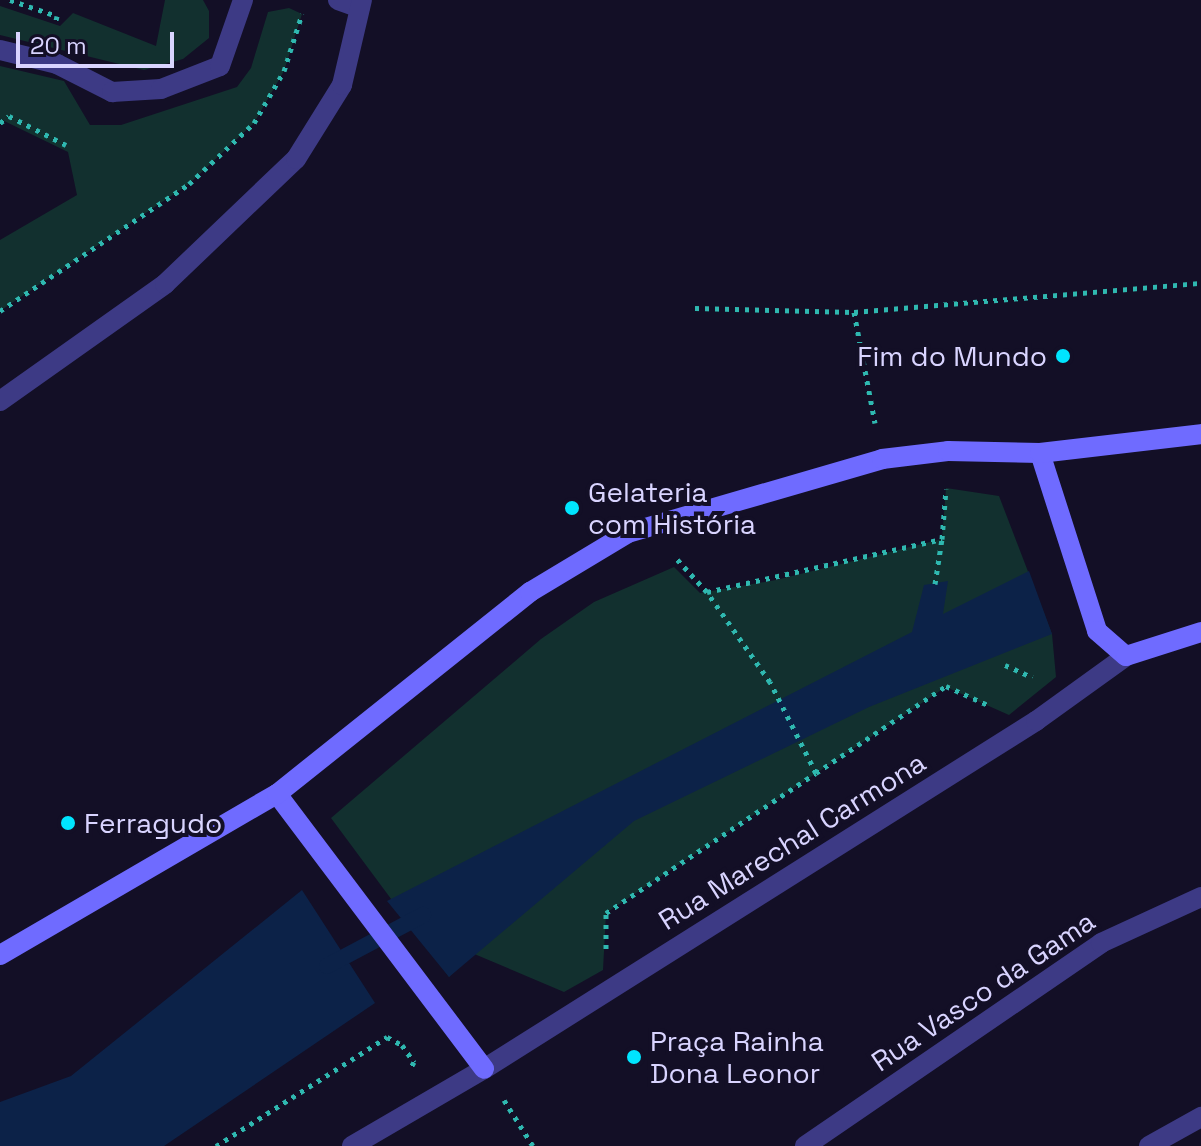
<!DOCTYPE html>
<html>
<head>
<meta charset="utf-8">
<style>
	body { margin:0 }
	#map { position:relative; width:1201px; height:1146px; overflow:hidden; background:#130f26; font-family:"Space Grotesk",sans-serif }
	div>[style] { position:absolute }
	.green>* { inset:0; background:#12302f }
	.water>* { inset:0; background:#0c2248 }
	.stream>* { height:16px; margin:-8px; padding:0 8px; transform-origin:8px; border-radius:8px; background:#0c2248 }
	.path>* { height:5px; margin-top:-2.5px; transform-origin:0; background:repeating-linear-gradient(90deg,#2fb8b0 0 4px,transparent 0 10px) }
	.street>* { height:20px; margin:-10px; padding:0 10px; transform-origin:10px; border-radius:10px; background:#3d3a85 }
	.secondary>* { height:20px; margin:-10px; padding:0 10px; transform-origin:10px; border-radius:10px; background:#6f6bff }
	.dots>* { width:22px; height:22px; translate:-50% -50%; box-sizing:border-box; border:4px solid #130f26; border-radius:50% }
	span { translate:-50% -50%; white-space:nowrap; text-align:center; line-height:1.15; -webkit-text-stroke:8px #130f26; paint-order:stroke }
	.poi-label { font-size:28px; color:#d9d4ff }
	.right { translate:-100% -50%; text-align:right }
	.left { translate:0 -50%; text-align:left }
	.street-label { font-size:28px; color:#d9d4ff }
	.scale { position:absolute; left:16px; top:32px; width:158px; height:36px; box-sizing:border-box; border:4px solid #d9d4ff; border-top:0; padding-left:10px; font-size:24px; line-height:28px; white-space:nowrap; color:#d9d4ff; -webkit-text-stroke:6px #130f26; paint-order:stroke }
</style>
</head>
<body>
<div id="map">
	<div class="green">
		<div style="clip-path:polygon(165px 0,203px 0,209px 11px,209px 38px,183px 59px,144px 70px,0 35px,0 6px,60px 26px,73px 13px,156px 46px)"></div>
		<div style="clip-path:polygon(289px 8px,302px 14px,284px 71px,254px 123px,189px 184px,0 311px,0 240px,77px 195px,68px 152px,0 119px,0 66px,64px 81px,90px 125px,121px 125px,237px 87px,251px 68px,268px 12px)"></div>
		<div style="clip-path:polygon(946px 488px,999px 496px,1052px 634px,1056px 677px,1009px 715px,946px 687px,606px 913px,603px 970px,564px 992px,472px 953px,449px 977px,331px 818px,541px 639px,594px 602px,674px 567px,700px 593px,776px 580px,942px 539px)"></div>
	</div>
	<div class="water">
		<div style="clip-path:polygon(1029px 571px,1052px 634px,869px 707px,634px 821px,449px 977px,387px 901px,912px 632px,924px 585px,948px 581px,943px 614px)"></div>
		<div style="clip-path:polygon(302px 890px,375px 1003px,164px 1146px,0 1146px,0 1102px,71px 1076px)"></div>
	</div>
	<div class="stream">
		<div style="left:327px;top:966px;width:109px;rotate:-28deg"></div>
	</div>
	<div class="path">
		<div style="left:10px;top:0;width:50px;rotate:18.8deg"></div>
		<div style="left:57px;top:16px;width:9px;rotate:103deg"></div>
		<div style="left:0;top:123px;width:11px;rotate:-38deg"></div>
		<div style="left:9px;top:116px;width:64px;rotate:27deg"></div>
		<div style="left:695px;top:308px;width:159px;rotate:1.4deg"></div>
		<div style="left:854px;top:312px;width:348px;rotate:-4.8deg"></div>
		<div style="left:0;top:311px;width:228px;rotate:-33.9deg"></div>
		<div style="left:189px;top:184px;width:89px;rotate:-43.2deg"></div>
		<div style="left:254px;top:123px;width:60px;rotate:-60deg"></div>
		<div style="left:284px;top:71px;width:60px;rotate:-72.5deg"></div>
		<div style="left:854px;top:312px;width:113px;rotate:79.3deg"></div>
		<div style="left:935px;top:584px;width:46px;rotate:-81.2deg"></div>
		<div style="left:707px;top:592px;width:241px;rotate:-12.7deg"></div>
		<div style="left:942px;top:539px;width:50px;rotate:-85.4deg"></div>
		<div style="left:1005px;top:665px;width:30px;rotate:24deg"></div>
		<div style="left:816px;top:773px;width:156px;rotate:-33.8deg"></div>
		<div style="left:946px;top:686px;width:46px;rotate:24.3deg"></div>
		<div style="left:606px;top:949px;width:36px;rotate:-90deg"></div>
		<div style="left:606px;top:913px;width:252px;rotate:-33.7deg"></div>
		<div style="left:816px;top:773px;width:102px;rotate:-116.8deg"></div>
		<div style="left:770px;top:682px;width:110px;rotate:-125deg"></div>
		<div style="left:707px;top:592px;width:46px;rotate:-132.4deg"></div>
		<div style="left:504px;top:1100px;width:54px;rotate:57.8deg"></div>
		<div style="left:216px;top:1146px;width:203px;rotate:-32.5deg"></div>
		<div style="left:387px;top:1037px;width:17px;rotate:28deg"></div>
		<div style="left:402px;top:1045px;width:21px;rotate:55deg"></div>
		<div style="left:414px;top:1062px;width:6px;rotate:121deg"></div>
	</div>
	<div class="street">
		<div style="left:338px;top:0;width:23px;rotate:20deg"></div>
		<div style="left:0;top:50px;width:59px;rotate:13.8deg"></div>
		<div style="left:57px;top:64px;width:62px;rotate:27deg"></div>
		<div style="left:112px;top:92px;width:49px;rotate:-3.5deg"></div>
		<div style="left:161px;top:89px;width:63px;rotate:-21.3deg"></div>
		<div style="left:220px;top:66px;width:70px;rotate:-70.8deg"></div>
		<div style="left:0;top:401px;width:202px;rotate:-35.3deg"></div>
		<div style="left:165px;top:284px;width:181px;rotate:-43.7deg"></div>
		<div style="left:296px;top:159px;width:87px;rotate:-58.1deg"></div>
		<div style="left:342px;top:85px;width:87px;rotate:-76.8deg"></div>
		<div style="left:352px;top:1146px;width:153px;rotate:-30.3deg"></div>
		<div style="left:484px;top:1069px;width:653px;rotate:-32.23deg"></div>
		<div style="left:1036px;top:721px;width:111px;rotate:-35.8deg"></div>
		<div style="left:805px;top:1146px;width:359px;rotate:-34.4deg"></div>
		<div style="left:1101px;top:943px;width:110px;rotate:-24.7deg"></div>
		<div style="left:1149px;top:1146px;width:60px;rotate:-29.1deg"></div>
	</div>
	<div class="secondary">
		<div style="left:1040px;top:453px;width:187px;rotate:72.2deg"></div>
		<div style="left:1097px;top:631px;width:38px;rotate:41deg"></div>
		<div style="left:1126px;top:656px;width:79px;rotate:-17.7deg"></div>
		<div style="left:277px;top:794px;width:344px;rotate:53deg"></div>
		<div style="left:0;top:955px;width:320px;rotate:-30.2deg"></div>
		<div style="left:277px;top:794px;width:324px;rotate:-38.6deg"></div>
		<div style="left:530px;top:592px;width:114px;rotate:-31deg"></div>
		<div style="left:628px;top:533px;width:265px;rotate:-16.2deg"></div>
		<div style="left:882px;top:459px;width:66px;rotate:-6.9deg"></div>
		<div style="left:948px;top:451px;width:92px;rotate:1.2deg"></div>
		<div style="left:1040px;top:453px;width:162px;rotate:-6.7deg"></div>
	</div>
	<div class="dots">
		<div style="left:1063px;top:356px;background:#00e5ff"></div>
		<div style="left:572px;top:508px;background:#00e5ff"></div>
		<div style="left:68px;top:823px;background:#00e5ff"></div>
		<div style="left:634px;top:1057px;background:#00e5ff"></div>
	</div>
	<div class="poi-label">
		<span class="right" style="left:1047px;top:356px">Fim do Mundo</span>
		<span class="left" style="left:588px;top:508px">Gelateria<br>com História</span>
		<span class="left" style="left:84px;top:823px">Ferragudo</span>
		<span class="left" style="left:650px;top:1057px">Praça Rainha<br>Dona Leonor</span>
	</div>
	<div class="street-label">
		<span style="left:792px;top:841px;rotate:-32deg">Rua Marechal Carmona</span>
		<span style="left:983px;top:991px;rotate:-34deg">Rua Vasco da Gama</span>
	</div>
	<div class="scale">20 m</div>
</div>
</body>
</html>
